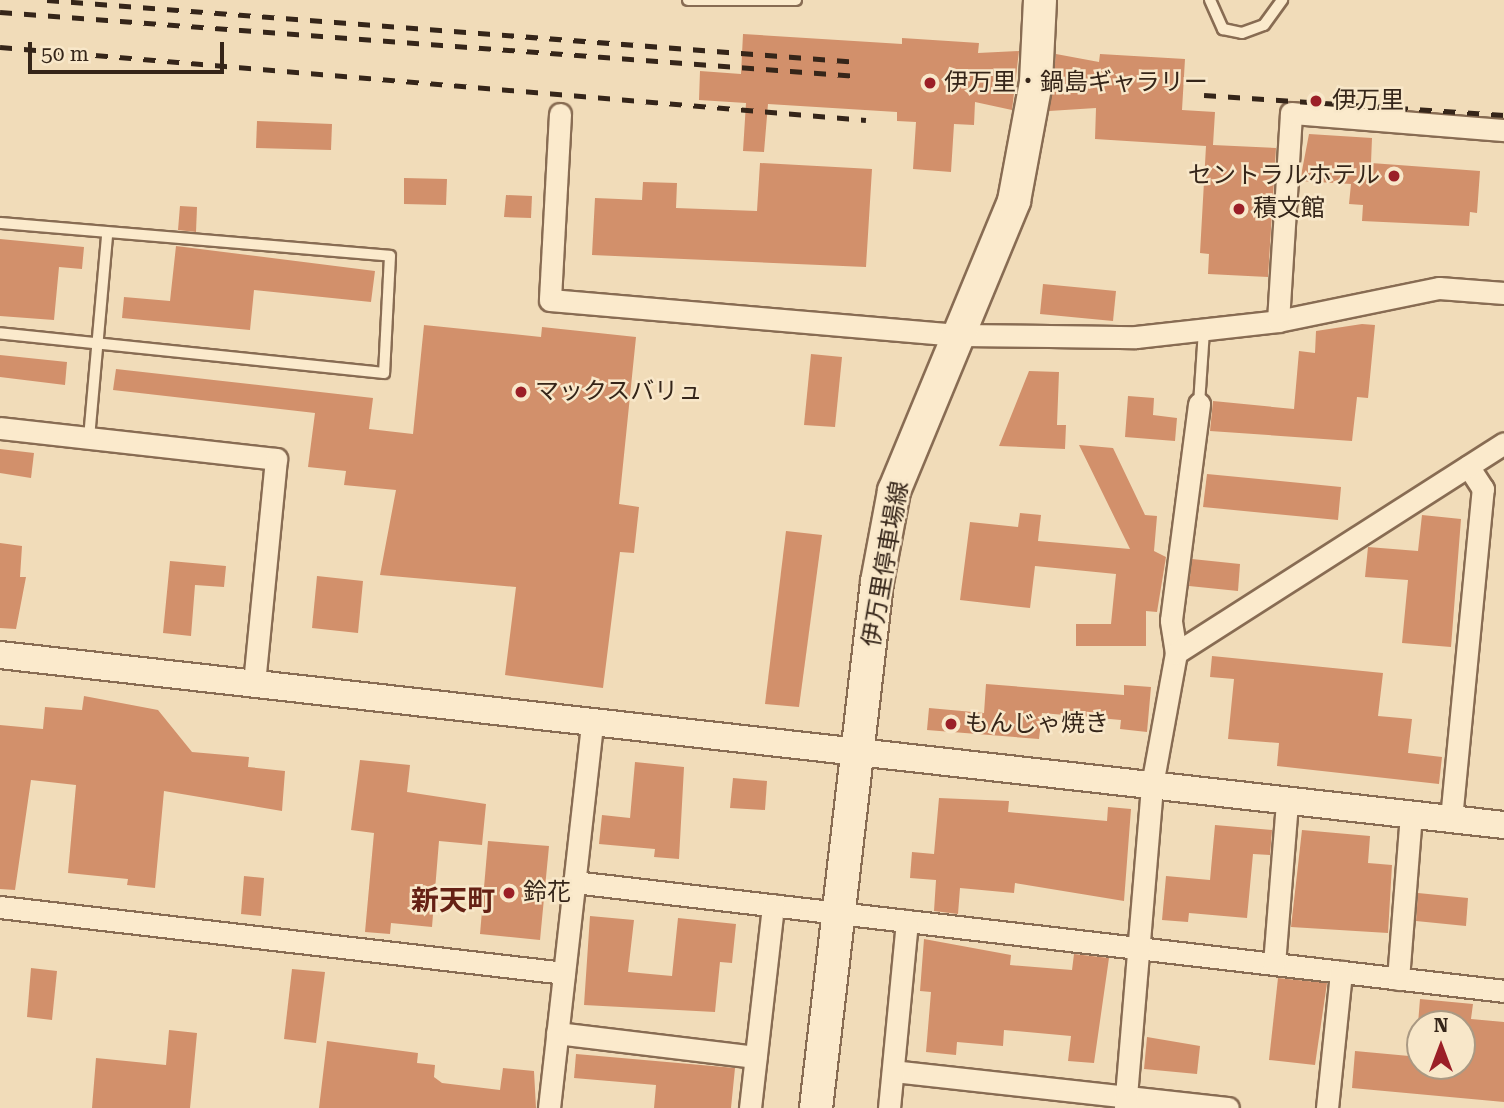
<!DOCTYPE html>
<html>
<head>
<meta charset="utf-8">
<style>
	body { margin:0 }
	#map { position:relative; width:1504px; height:1108px; overflow:hidden; background:#f1dcb9; font-family:"Roboto Serif","Noto Sans JP",serif }
	div>[style] { position:absolute }
	.building>* { inset:0; background:#d2906b }
	.roads { filter:drop-shadow(2px 0 #886c53) drop-shadow(-2px 0 #886c53) drop-shadow(0 2px #886c53) drop-shadow(0 -2px #886c53) }
	.service>* { height:10px; margin:-5px; padding:0 5px; transform-origin:5px; border-radius:5px; background:#fbeacc }
	.minor>* { height:21px; margin:-10.5px; padding:0 10.5px; transform-origin:10.5px; border-radius:10.5px; background:#fbeacc }
	.tertiary>* { height:26px; margin:-13px; padding:0 13px; transform-origin:13px; border-radius:13px; background:#fbeacc }
	.secondary>* { height:32px; margin:-16px; padding:0 16px; transform-origin:16px; border-radius:16px; background:#fbeacc }
	.rail>* { height:5px; margin-top:-2.5px; transform-origin:0; background:repeating-linear-gradient(90deg,#352519 0 12px,transparent 0 24px) }
	.dots>* { width:19px; height:19px; translate:-50% -50%; box-sizing:border-box; border:4px solid #f8e7c9; border-radius:50% }
	span { translate:-50% -50%; white-space:nowrap; text-align:center; line-height:1.15; -webkit-text-stroke:5px #f8e7c9; paint-order:stroke }
	.poi-label { font-size:24px; color:#352519 }
	.left { translate:0 -50%; text-align:left }
	.right { translate:-100% -50%; text-align:right }
	.street-label { font-size:24px; color:#352519 }
	.quarter-label { font-size:28px; color:#652115; font-weight:700 }
	.north { position:absolute; left:1406px; top:1010px; width:70px; height:70px; box-sizing:border-box; background:#f8e7c9; border:2px solid #aa9983; border-radius:50%; rotate:0deg; font-size:19px; font-weight:700; line-height:28px; text-align:center; color:#352519 }
	.north::after { content:''; display:block; margin:auto; width:24px; height:32px; background:#9b1f27; clip-path:polygon(50% 0,100% 100%,50% 72%,0 100%) }
	.scale { position:absolute; left:28px; top:42px; width:196px; height:32px; box-sizing:border-box; border:4px solid #352519; border-top:0; padding-left:9px; font-size:21px; line-height:24px; white-space:nowrap; color:#352519; -webkit-text-stroke:5px #f8e7c9; paint-order:stroke }
</style>
</head>
<body>
<div id="map">
	<div class="building">
		<div style="clip-path:polygon(743px 34px,902px 44px,902px 38px,979px 43px,978px 53px,1019px 51px,1012px 110px,975px 102px,974px 125px,954px 124px,951px 172px,913px 169px,916px 122px,897px 121px,897px 112px,768px 104px,764px 152px,743px 151px,746px 103px,699px 100px,700px 71px,741px 74px)"></div>
		<div style="clip-path:polygon(1056px 54px,1099px 62px,1100px 54px,1185px 59px,1182px 110px,1215px 112px,1213px 145px,1276px 148px,1268px 277px,1208px 274px,1209px 254px,1200px 253px,1206px 146px,1095px 139px,1096px 108px,1049px 111px)"></div>
		<div style="clip-path:polygon(257px 121px,332px 124px,331px 150px,256px 148px)"></div>
		<div style="clip-path:polygon(1309px 134px,1372px 138px,1371px 163px,1480px 171px,1477px 213px,1470px 212px,1469px 226px,1362px 221px,1363px 205px,1349px 204px,1351px 184px,1300px 181px)"></div>
		<div style="clip-path:polygon(760px 163px,872px 169px,866px 267px,592px 255px,595px 198px,642px 200px,643px 182px,677px 183px,676px 208px,757px 211px)"></div>
		<div style="clip-path:polygon(404px 178px,447px 179px,446px 205px,404px 204px)"></div>
		<div style="clip-path:polygon(506px 195px,532px 196px,531px 218px,504px 217px)"></div>
		<div style="clip-path:polygon(180px 206px,197px 207px,196px 232px,178px 230px)"></div>
		<div style="clip-path:polygon(0 239px,84px 247px,82px 269px,59px 267px,54px 320px,0 316px)"></div>
		<div style="clip-path:polygon(176px 246px,375px 271px,371px 302px,254px 290px,250px 330px,122px 318px,124px 297px,170px 301px)"></div>
		<div style="clip-path:polygon(1043px 284px,1116px 291px,1113px 321px,1040px 314px)"></div>
		<div style="clip-path:polygon(1362px 324px,1375px 325px,1368px 398px,1357px 397px,1352px 441px,1210px 431px,1213px 401px,1294px 409px,1299px 351px,1315px 353px,1316px 331px)"></div>
		<div style="clip-path:polygon(424px 325px,541px 337px,542px 327px,636px 337px,619px 504px,639px 507px,634px 553px,620px 552px,603px 688px,505px 675px,516px 587px,380px 575px,396px 490px,344px 485px,346px 471px,308px 467px,315px 413px,113px 390px,116px 369px,373px 398px,369px 429px,413px 434px)"></div>
		<div style="clip-path:polygon(811px 354px,842px 357px,835px 427px,804px 425px)"></div>
		<div style="clip-path:polygon(0 355px,67px 362px,65px 385px,0 377px)"></div>
		<div style="clip-path:polygon(1029px 371px,1059px 372px,1057px 425px,1066px 425px,1065px 449px,999px 446px)"></div>
		<div style="clip-path:polygon(1128px 396px,1154px 398px,1153px 415px,1177px 418px,1175px 441px,1125px 437px)"></div>
		<div style="clip-path:polygon(1079px 445px,1113px 448px,1145px 515px,1157px 516px,1154px 551px,1166px 557px,1157px 612px,1146px 611px,1146px 646px,1076px 646px,1076px 624px,1111px 624px,1116px 574px,1035px 566px,1030px 608px,960px 600px,970px 522px,1018px 527px,1020px 513px,1041px 515px,1038px 541px,1130px 549px)"></div>
		<div style="clip-path:polygon(0 449px,34px 453px,31px 478px,0 473px)"></div>
		<div style="clip-path:polygon(1207px 474px,1341px 487px,1338px 520px,1203px 507px)"></div>
		<div style="clip-path:polygon(1422px 515px,1461px 519px,1451px 647px,1402px 643px,1408px 580px,1365px 577px,1368px 547px,1418px 551px)"></div>
		<div style="clip-path:polygon(786px 531px,822px 535px,799px 707px,765px 704px)"></div>
		<div style="clip-path:polygon(0 543px,22px 546px,20px 577px,26px 577px,16px 629px,0 628px)"></div>
		<div style="clip-path:polygon(1192px 559px,1240px 564px,1238px 591px,1189px 586px)"></div>
		<div style="clip-path:polygon(170px 561px,226px 566px,224px 587px,195px 585px,191px 636px,163px 633px)"></div>
		<div style="clip-path:polygon(317px 576px,363px 581px,358px 633px,312px 628px)"></div>
		<div style="clip-path:polygon(1212px 656px,1383px 673px,1378px 716px,1412px 719px,1408px 753px,1442px 757px,1439px 784px,1277px 766px,1279px 743px,1228px 739px,1234px 679px,1210px 677px)"></div>
		<div style="clip-path:polygon(986px 684px,1124px 695px,1124px 685px,1151px 687px,1147px 732px,1120px 729px,1121px 720px,1042px 713px,1039px 739px,927px 730px,929px 708px,984px 713px)"></div>
		<div style="clip-path:polygon(84px 696px,158px 710px,192px 752px,249px 757px,248px 767px,285px 771px,282px 811px,164px 791px,155px 888px,127px 885px,128px 879px,68px 873px,76px 785px,31px 780px,15px 890px,0 889px,0 725px,43px 729px,45px 707px,82px 710px)"></div>
		<div style="clip-path:polygon(360px 760px,410px 765px,407px 792px,486px 804px,482px 845px,439px 841px,432px 927px,391px 923px,390px 934px,365px 932px,374px 833px,351px 830px)"></div>
		<div style="clip-path:polygon(635px 762px,684px 767px,679px 859px,654px 857px,655px 849px,599px 844px,602px 815px,630px 818px)"></div>
		<div style="clip-path:polygon(733px 778px,767px 781px,765px 810px,730px 808px)"></div>
		<div style="clip-path:polygon(939px 798px,1009px 801px,1008px 812px,1107px 821px,1108px 807px,1131px 809px,1124px 901px,1015px 883px,1014px 893px,960px 888px,958px 914px,934px 911px,936px 880px,910px 878px,912px 852px,934px 854px)"></div>
		<div style="clip-path:polygon(1215px 825px,1272px 830px,1270px 855px,1253px 854px,1247px 918px,1189px 913px,1188px 922px,1162px 920px,1166px 876px,1210px 880px)"></div>
		<div style="clip-path:polygon(1302px 830px,1370px 836px,1368px 863px,1392px 865px,1388px 933px,1291px 927px)"></div>
		<div style="clip-path:polygon(488px 841px,549px 846px,540px 940px,480px 934px)"></div>
		<div style="clip-path:polygon(244px 876px,264px 878px,261px 916px,241px 914px)"></div>
		<div style="clip-path:polygon(1418px 893px,1468px 898px,1466px 926px,1416px 921px)"></div>
		<div style="clip-path:polygon(590px 916px,634px 920px,628px 972px,672px 976px,678px 918px,736px 924px,732px 963px,720px 962px,715px 1012px,584px 1005px)"></div>
		<div style="clip-path:polygon(924px 939px,1011px 955px,1010px 965px,1072px 970px,1074px 954px,1109px 958px,1094px 1063px,1068px 1061px,1071px 1036px,1004px 1030px,1003px 1046px,957px 1042px,956px 1055px,926px 1052px,931px 992px,920px 991px)"></div>
		<div style="clip-path:polygon(31px 968px,57px 971px,52px 1020px,27px 1017px)"></div>
		<div style="clip-path:polygon(292px 969px,325px 972px,316px 1043px,284px 1039px)"></div>
		<div style="clip-path:polygon(1278px 978px,1327px 983px,1315px 1065px,1269px 1060px)"></div>
		<div style="clip-path:polygon(1420px 999px,1473px 1004px,1471px 1019px,1504px 1022px,1504px 1102px,1352px 1088px,1355px 1051px,1420px 1057px,1420px 1066px,1462px 1066px,1462px 1024px,1418px 1024px)"></div>
		<div style="clip-path:polygon(169px 1030px,197px 1033px,190px 1108px,92px 1108px,96px 1058px,166px 1065px)"></div>
		<div style="clip-path:polygon(1147px 1037px,1200px 1046px,1197px 1074px,1144px 1069px)"></div>
		<div style="clip-path:polygon(327px 1041px,418px 1053px,417px 1063px,435px 1065px,434px 1077px,442px 1083px,500px 1090px,503px 1068px,534px 1071px,536px 1108px,319px 1108px)"></div>
		<div style="clip-path:polygon(576px 1054px,735px 1068px,731px 1108px,654px 1108px,656px 1085px,574px 1078px)"></div>
	</div>
	<div class="roads">
		<div class="service">
			<div style="left:688px;top:0;width:108px"></div>
			<div style="left:1210px;top:0;width:32px;rotate:66deg"></div>
			<div style="left:1223px;top:29px;width:19px;rotate:12deg"></div>
			<div style="left:1242px;top:33px;width:23px;rotate:-20deg"></div>
			<div style="left:1264px;top:25px;width:31px;rotate:-54deg"></div>
			<div style="left:0;top:223px;width:391px;rotate:4.8deg"></div>
			<div style="left:390px;top:256px;width:117px;rotate:92.9deg"></div>
			<div style="left:384px;top:373px;width:386px;rotate:-174.1deg"></div>
			<div style="left:1199px;top:404px;width:73px;rotate:-86.1deg"></div>
			<div style="left:89px;top:438px;width:203px;rotate:-84.9deg"></div>
		</div>
		<div class="minor">
			<div style="left:560px;top:114px;width:186px;rotate:93.1deg"></div>
			<div style="left:550px;top:300px;width:412px;rotate:4.9deg"></div>
			<div style="left:961px;top:335px;width:175px;rotate:0.7deg"></div>
			<div style="left:1136px;top:337px;width:143px;rotate:-6.4deg"></div>
			<div style="left:1278px;top:321px;width:164px;rotate:-11.6deg"></div>
			<div style="left:1439px;top:288px;width:65px;rotate:4.4deg"></div>
			<div style="left:1278px;top:321px;width:208px;rotate:-86.4deg"></div>
			<div style="left:1291px;top:113px;width:214px;rotate:4.6deg"></div>
			<div style="left:0;top:428px;width:278px;rotate:6.4deg"></div>
			<div style="left:276px;top:459px;width:226px;rotate:95.6deg"></div>
			<div style="left:1176px;top:653px;width:33px;rotate:-99deg"></div>
			<div style="left:1171px;top:620px;width:218px;rotate:-82.6deg"></div>
			<div style="left:1451px;top:819px;width:332px;rotate:-84.5deg"></div>
			<div style="left:1483px;top:489px;width:27px;rotate:-123deg"></div>
			<div style="left:574px;top:882px;width:936px;rotate:6.68deg"></div>
			<div style="left:0;top:907px;width:568px;rotate:6.67deg"></div>
			<div style="left:1274px;top:964px;width:164px;rotate:-85.4deg"></div>
			<div style="left:1398px;top:979px;width:165px;rotate:-85.5deg"></div>
			<div style="left:557px;top:1033px;width:200px;rotate:6.9deg"></div>
			<div style="left:893px;top:1071px;width:337px;rotate:6.3deg"></div>
			<div style="left:549px;top:1108px;width:388px;rotate:-83.6deg"></div>
			<div style="left:750px;top:1108px;width:204px;rotate:-83.5deg"></div>
			<div style="left:889px;top:1108px;width:188px;rotate:-84.5deg"></div>
			<div style="left:1125px;top:1108px;width:324px;rotate:-85.2deg"></div>
			<div style="left:1152px;top:785px;width:134px;rotate:-79.7deg"></div>
			<div style="left:1176px;top:653px;width:389px;rotate:-32.6deg"></div>
			<div style="left:1327px;top:1108px;width:137px;rotate:-84.1deg"></div>
		</div>
		<div class="tertiary">
			<div style="left:0;top:655px;width:1514px;rotate:6.45deg"></div>
		</div>
		<div class="secondary">
			<div style="left:816px;top:1108px;width:530px;rotate:-83.38deg"></div>
			<div style="left:877px;top:582px;width:93px;rotate:-79.4deg"></div>
			<div style="left:894px;top:491px;width:314px;rotate:-67.5deg"></div>
			<div style="left:1014px;top:201px;width:121px;rotate:-79.5deg"></div>
			<div style="left:1036px;top:82px;width:82px;rotate:-87.2deg"></div>
		</div>
	</div>
	<div class="rail">
		<div style="left:47px;top:0;width:814px;rotate:4.37deg"></div>
		<div style="left:0;top:12px;width:860px;rotate:4.27deg"></div>
		<div style="left:0;top:47px;width:869px;rotate:4.82deg"></div>
		<div style="left:1204px;top:95px;width:301px;rotate:3.8deg"></div>
	</div>
	<div class="dots">
		<div style="left:930px;top:83px;background:#9b1f27"></div>
		<div style="left:1316px;top:101px;background:#9b1f27"></div>
		<div style="left:1394px;top:176px;background:#9b1f27"></div>
		<div style="left:1239px;top:209px;background:#9b1f27"></div>
		<div style="left:521px;top:392px;background:#9b1f27"></div>
		<div style="left:951px;top:724px;background:#9b1f27"></div>
		<div style="left:509px;top:893px;background:#9b1f27"></div>
	</div>
	<div class="poi-label">
		<span class="left" style="left:944px;top:83px">伊万里・鍋島ギャラリー</span>
		<span class="left" style="left:1332px;top:101px">伊万里</span>
		<span class="right" style="left:1380px;top:176px">セントラルホテル</span>
		<span class="left" style="left:1253px;top:209px">積文館</span>
		<span class="left" style="left:535px;top:392px">マックスバリュ</span>
		<span class="left" style="left:965px;top:724px">もんじゃ焼き</span>
		<span class="left" style="left:523px;top:893px">鈴花</span>
	</div>
	<div class="street-label">
		<span style="left:886px;top:564px;rotate:-80deg">伊万里停車場線</span>
	</div>
	<div class="quarter-label">
		<span style="left:453px;top:901px">新天町</span>
	</div>
	<div class="north">N</div>
	<div class="scale">50 m</div>
</div>
</body>
</html>
